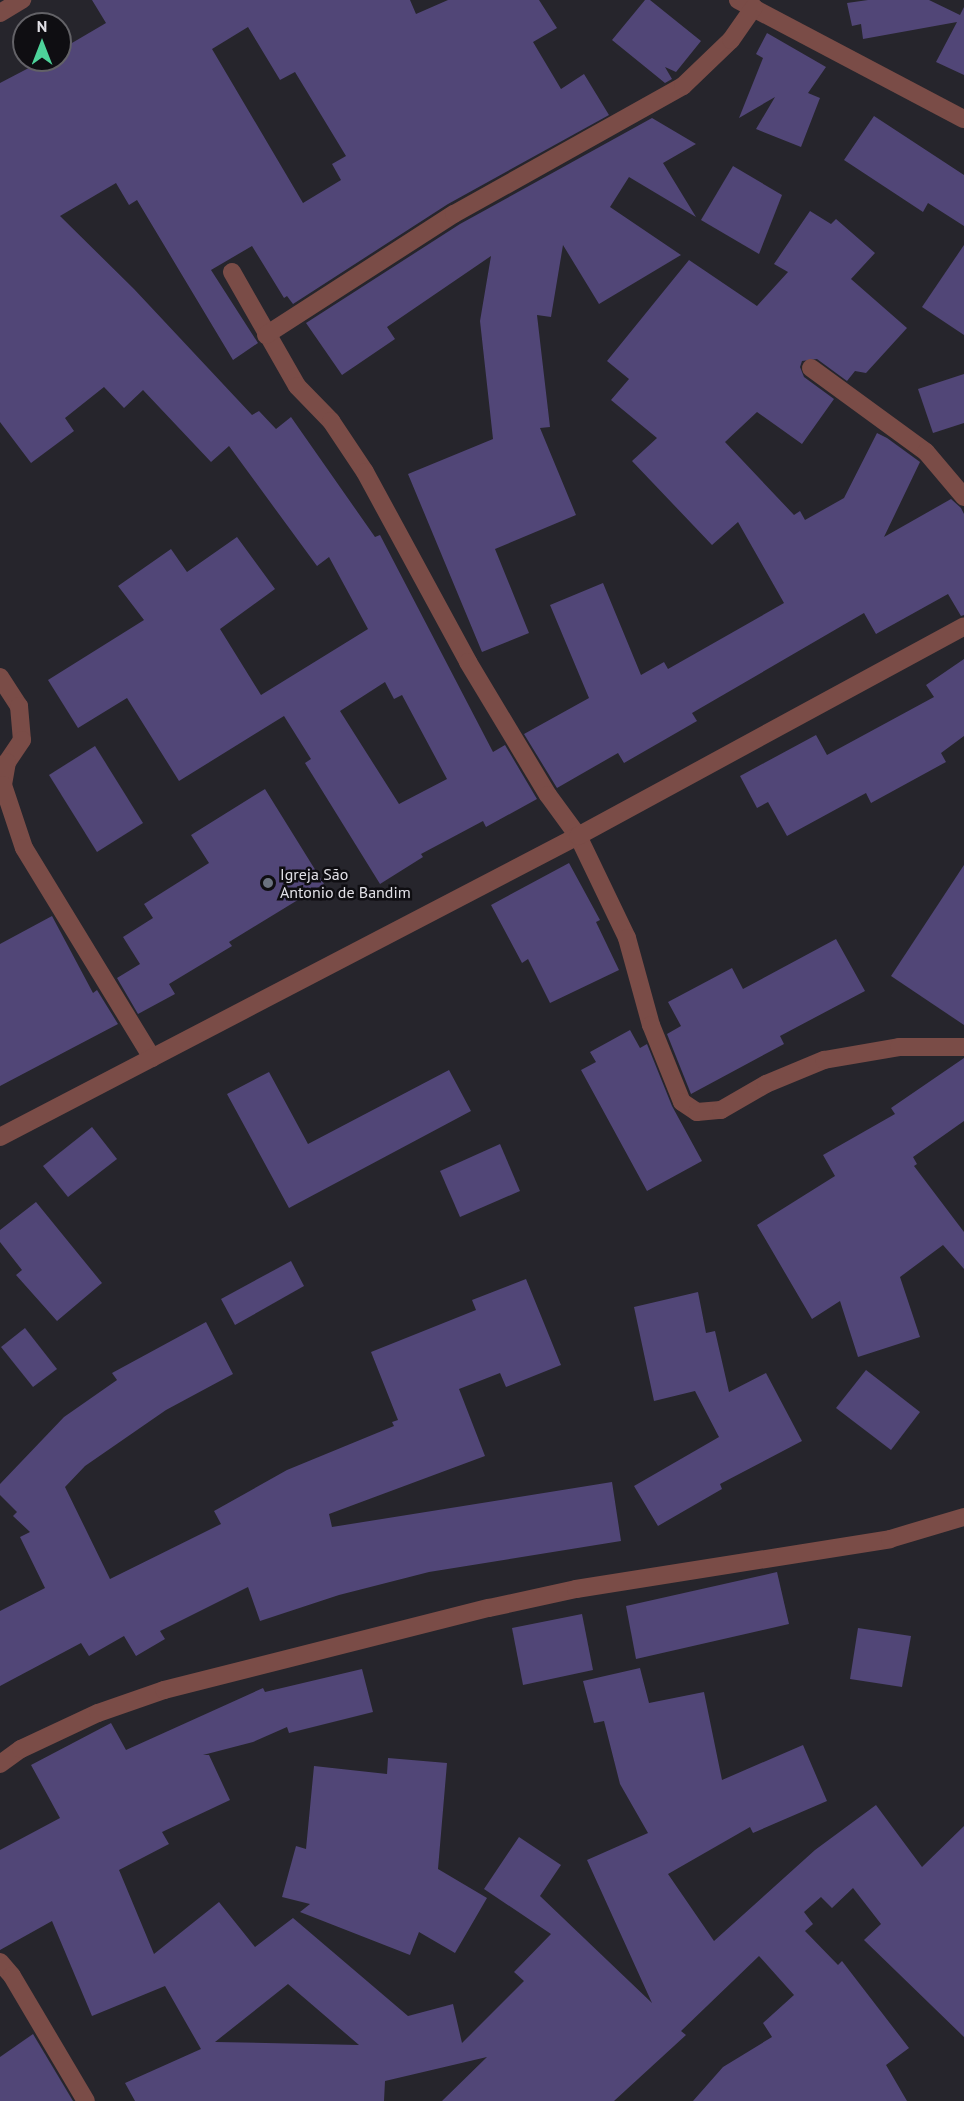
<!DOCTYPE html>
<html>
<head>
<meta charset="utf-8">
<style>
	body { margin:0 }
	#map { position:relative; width:964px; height:2101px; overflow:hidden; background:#26252c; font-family:"PT Sans",sans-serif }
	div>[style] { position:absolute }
	.building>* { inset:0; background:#514677 }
	.minor>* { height:18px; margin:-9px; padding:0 9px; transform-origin:9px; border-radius:9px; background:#7a4c47 }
	.dots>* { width:16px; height:16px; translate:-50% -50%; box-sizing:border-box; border:3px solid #0f0e12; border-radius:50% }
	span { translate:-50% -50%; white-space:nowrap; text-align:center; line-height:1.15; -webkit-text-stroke:5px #0f0e12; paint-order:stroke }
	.poi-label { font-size:16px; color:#e2e1e7 }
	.left { translate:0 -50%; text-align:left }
	.north { position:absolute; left:12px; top:12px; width:60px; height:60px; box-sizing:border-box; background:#0f0e12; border:2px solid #636267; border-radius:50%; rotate:0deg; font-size:16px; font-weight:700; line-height:24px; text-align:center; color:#e2e1e7 }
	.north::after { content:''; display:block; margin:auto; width:21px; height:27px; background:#4dd39a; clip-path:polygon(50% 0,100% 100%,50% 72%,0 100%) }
</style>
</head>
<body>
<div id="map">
	<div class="building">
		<div style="clip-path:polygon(evenodd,92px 0,410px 0,416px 14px,448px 0,539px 0,557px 28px,533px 42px,561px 89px,584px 74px,609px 115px,448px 204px,293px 304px,287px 296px,284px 298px,252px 246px,211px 270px,258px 343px,233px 360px,137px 200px,129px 205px,116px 183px,60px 216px,134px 289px,252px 415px,259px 411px,276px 429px,291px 417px,375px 537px,380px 535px,493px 752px,505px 745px,537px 799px,486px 827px,483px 821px,421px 854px,423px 857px,380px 884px,305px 763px,311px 759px,284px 716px,179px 781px,127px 698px,78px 728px,48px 680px,144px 620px,118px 586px,171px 549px,187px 572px,237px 537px,275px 589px,220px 629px,261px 695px,368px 629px,329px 557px,317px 566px,229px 446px,211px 462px,143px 390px,124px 408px,104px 387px,65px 418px,74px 431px,31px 463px,0 422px,0 83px,44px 60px,60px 60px,60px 50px,106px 23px,92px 0,248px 27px,280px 80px,295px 72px,346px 156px,332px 164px,341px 180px,303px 203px,212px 49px,248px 27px,92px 0,385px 682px,394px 699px,402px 695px,447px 779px,399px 804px,340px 711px,385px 682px)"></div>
		<div style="clip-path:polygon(645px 0,650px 0,701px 41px,676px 72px,665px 67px,672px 79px,665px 83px,612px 40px)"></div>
		<div style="clip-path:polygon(868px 0,929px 0,960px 15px,964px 7px,964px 75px,936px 62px,957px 22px,863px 39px,861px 24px,852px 26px,847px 3px)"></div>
		<div style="clip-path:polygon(767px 33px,826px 67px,808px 93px,820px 98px,801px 147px,756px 129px,775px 97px,739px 118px,763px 58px,756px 54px)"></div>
		<div style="clip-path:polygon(874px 116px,964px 175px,964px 226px,928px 203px,923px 212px,844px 160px)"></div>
		<div style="clip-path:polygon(652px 118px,696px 144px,663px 163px,696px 217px,629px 177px,610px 207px,681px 255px,599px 304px,563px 245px,551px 317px,537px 315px,550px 427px,540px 428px,576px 515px,495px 549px,529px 633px,482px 652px,408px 474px,493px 439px,480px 321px,491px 256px,387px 327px,395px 339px,342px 375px,306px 323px,460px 224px)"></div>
		<div style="clip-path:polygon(733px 166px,782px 195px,759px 254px,701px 220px)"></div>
		<div style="clip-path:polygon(810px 211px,831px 224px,836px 219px,875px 253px,851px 279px,907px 328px,866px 373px,855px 371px,847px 381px,817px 359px,802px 361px,800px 367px,804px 377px,834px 399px,802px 444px,757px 412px,725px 442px,794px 515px,800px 511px,805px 520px,844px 498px,877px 433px,887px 438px,920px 462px,884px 537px,951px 499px,961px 508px,964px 514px,964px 615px,961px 616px,948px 594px,876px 634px,864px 613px,692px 713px,697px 721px,624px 763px,618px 753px,557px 788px,524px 734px,589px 698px,550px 605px,603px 583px,641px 675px,664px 662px,668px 669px,784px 603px,738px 522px,712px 545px,632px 461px,657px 438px,611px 400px,629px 379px,607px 361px,689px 260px,757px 306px,788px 272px,774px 264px)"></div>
		<div style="clip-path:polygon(964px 245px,964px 335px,922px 307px)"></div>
		<div style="clip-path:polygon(964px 374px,964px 423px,933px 433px,918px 389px)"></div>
		<div style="clip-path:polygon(964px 659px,964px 736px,941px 753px,946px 762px,871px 803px,866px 793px,787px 836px,768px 802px,757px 808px,740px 776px,816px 735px,827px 755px,934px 697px,926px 685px)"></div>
		<div style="clip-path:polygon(95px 746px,143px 823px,97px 852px,49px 775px)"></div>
		<div style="clip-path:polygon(265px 789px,324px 884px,229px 942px,232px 946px,169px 984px,175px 994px,138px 1014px,117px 978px,140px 964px,123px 937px,153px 918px,144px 904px,209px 863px,191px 835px)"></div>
		<div style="clip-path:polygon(569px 863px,600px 920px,596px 922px,619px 970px,550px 1003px,528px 959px,522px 963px,491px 905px)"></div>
		<div style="clip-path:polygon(964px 865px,964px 1025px,891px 976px)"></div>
		<div style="clip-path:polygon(52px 916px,93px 993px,97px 990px,118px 1024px,0 1086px,0 944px)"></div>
		<div style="clip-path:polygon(836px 939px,865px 991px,780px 1036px,784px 1044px,691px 1094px,667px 1034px,681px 1026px,668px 1002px,732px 968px,743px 989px)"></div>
		<div style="clip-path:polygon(630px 1030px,640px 1048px,647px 1044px,672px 1106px,702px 1161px,647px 1191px,581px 1070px,596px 1062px,590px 1052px)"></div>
		<div style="clip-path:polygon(964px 1058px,964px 1121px,913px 1157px,917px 1164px,914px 1166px,964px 1232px,964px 1269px,943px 1245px,900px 1277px,920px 1337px,858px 1357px,840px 1301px,812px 1319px,757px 1225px,835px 1176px,823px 1155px,895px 1114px,891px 1108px)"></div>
		<div style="clip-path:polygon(449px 1070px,471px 1111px,289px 1208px,227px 1094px,269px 1072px,308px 1144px)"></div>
		<div style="clip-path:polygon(92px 1127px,117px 1159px,68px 1197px,43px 1166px)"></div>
		<div style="clip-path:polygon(500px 1144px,520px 1191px,460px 1217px,440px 1171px)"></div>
		<div style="clip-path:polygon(36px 1202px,102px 1283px,57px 1321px,16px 1275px,22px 1270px,0 1242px,0 1230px)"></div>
		<div style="clip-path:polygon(291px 1261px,304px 1286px,235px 1325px,221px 1299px)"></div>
		<div style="clip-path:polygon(526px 1279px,561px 1365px,506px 1387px,500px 1373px,459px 1389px,485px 1456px,329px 1514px,332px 1527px,612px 1482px,621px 1541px,429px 1572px,339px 1595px,260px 1621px,248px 1587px,160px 1631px,165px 1639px,136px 1656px,124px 1636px,89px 1656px,81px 1643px,0 1686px,0 1611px,45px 1588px,20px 1537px,30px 1532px,13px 1516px,17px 1512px,0 1495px,0 1484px,64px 1417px,117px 1380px,112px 1373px,206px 1322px,233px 1374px,166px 1410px,85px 1466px,65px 1487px,110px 1579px,221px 1524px,214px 1511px,287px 1470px,394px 1426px,392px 1422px,398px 1420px,371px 1352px,476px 1310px,472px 1300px)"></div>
		<div style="clip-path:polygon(698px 1292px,706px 1333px,715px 1331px,729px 1392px,766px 1373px,802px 1441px,720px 1484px,722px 1489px,658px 1526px,634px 1486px,719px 1437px,695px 1391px,654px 1401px,634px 1307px)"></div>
		<div style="clip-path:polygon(25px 1328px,57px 1369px,33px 1387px,1px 1347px)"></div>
		<div style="clip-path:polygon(866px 1370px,920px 1412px,891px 1450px,836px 1408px)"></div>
		<div style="clip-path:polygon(777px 1572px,789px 1624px,636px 1659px,626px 1606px)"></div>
		<div style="clip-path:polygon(582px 1614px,593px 1670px,523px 1685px,512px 1628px)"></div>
		<div style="clip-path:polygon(858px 1628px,911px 1636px,902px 1687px,850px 1679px)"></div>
		<div style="clip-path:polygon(evenodd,640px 1668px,649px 1703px,704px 1692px,722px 1780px,803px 1745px,827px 1801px,753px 1833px,750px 1827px,668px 1874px,714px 1941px,815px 1850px,876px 1805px,922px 1867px,964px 1826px,964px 2037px,864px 1940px,881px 1924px,853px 1888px,832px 1908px,821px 1897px,804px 1912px,813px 1924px,805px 1931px,838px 1965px,842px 1961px,909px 2048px,886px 2065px,907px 2101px,693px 2101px,723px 2067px,772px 2037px,763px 2023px,794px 1995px,759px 1956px,681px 2031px,686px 2035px,614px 2101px,442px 2101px,487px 2057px,385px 2081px,384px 2101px,135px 2101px,125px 2083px,201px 2049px,165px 1986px,92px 2016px,52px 1921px,0 1950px,0 1850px,60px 1818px,31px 1765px,111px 1723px,126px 1750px,263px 1688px,265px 1692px,362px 1669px,373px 1712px,289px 1733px,287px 1727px,253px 1742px,203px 1755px,209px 1755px,230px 1800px,162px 1832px,169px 1844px,119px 1870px,154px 1954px,219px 1902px,255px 1947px,293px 1918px,408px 2016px,453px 2004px,462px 2043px,524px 1981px,514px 1972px,551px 1934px,484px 1889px,519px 1837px,561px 1865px,540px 1896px,652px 2003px,587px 1860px,648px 1833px,620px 1784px,604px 1721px,594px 1723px,583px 1681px,640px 1668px,288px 1984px,359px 2045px,215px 2042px,288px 1984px)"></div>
		<div style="clip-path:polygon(388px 1758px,447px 1763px,438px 1869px,487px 1898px,455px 1953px,419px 1932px,410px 1955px,300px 1912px,310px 1904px,282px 1897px,296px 1846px,306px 1849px,314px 1766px,387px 1774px)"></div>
		<div style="clip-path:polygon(33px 2034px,73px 2101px,0 2101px,0 2057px)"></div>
	</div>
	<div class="minor">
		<div style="left:738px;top:0;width:255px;rotate:27.8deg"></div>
		<div style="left:0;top:13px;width:26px;rotate:-31deg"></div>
		<div style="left:232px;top:272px;width:131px;rotate:60.3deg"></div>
		<div style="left:297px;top:386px;width:49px;rotate:45.8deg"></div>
		<div style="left:331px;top:421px;width:61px;rotate:56.3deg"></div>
		<div style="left:365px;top:472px;width:216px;rotate:61.5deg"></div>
		<div style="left:468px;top:662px;width:155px;rotate:59deg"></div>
		<div style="left:548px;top:795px;width:51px;rotate:53.8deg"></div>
		<div style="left:578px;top:836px;width:113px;rotate:64.3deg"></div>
		<div style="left:627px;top:938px;width:90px;rotate:74.6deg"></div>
		<div style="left:651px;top:1025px;width:83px;rotate:68.1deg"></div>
		<div style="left:682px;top:1102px;width:18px;rotate:34deg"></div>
		<div style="left:697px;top:1112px;width:24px;rotate:-5deg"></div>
		<div style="left:721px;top:1110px;width:52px;rotate:-30deg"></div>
		<div style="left:766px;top:1084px;width:63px;rotate:-22.5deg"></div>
		<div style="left:824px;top:1060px;width:76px;rotate:-9.8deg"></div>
		<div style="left:899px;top:1047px;width:65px"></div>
		<div style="left:266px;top:335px;width:224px;rotate:-32.8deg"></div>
		<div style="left:454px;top:214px;width:262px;rotate:-29.2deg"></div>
		<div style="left:683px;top:86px;width:66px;rotate:-43.8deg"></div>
		<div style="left:731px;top:40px;width:40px;rotate:-55.1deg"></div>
		<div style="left:811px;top:368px;width:142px;rotate:36.1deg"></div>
		<div style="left:926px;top:452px;width:59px;rotate:49.8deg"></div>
		<div style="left:0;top:677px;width:35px;rotate:57deg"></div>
		<div style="left:19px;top:706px;width:34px;rotate:85deg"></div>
		<div style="left:22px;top:740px;width:27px;rotate:124deg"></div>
		<div style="left:7px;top:762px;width:23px;rotate:100deg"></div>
		<div style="left:3px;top:785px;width:66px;rotate:71.6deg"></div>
		<div style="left:24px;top:848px;width:246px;rotate:58.6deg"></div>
		<div style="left:0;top:1137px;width:652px;rotate:-27.51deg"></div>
		<div style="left:578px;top:836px;width:439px;rotate:-28.5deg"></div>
		<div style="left:0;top:1764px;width:26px;rotate:-36deg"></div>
		<div style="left:21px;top:1749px;width:85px;rotate:-25.1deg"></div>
		<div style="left:98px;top:1713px;width:70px;rotate:-19.2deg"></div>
		<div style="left:164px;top:1690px;width:335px;rotate:-14.2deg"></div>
		<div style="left:489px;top:1608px;width:89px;rotate:-12.3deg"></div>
		<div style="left:576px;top:1589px;width:318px;rotate:-9deg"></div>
		<div style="left:890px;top:1539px;width:77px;rotate:-16.6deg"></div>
		<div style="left:0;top:1962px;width:18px;rotate:49deg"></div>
		<div style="left:12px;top:1976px;width:145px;rotate:59.4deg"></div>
	</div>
	<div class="dots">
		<div style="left:268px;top:883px;background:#6b7280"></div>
	</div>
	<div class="poi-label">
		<span class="left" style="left:280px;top:883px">Igreja São<br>Antonio de Bandim</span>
	</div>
	<div class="north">N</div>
</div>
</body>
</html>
